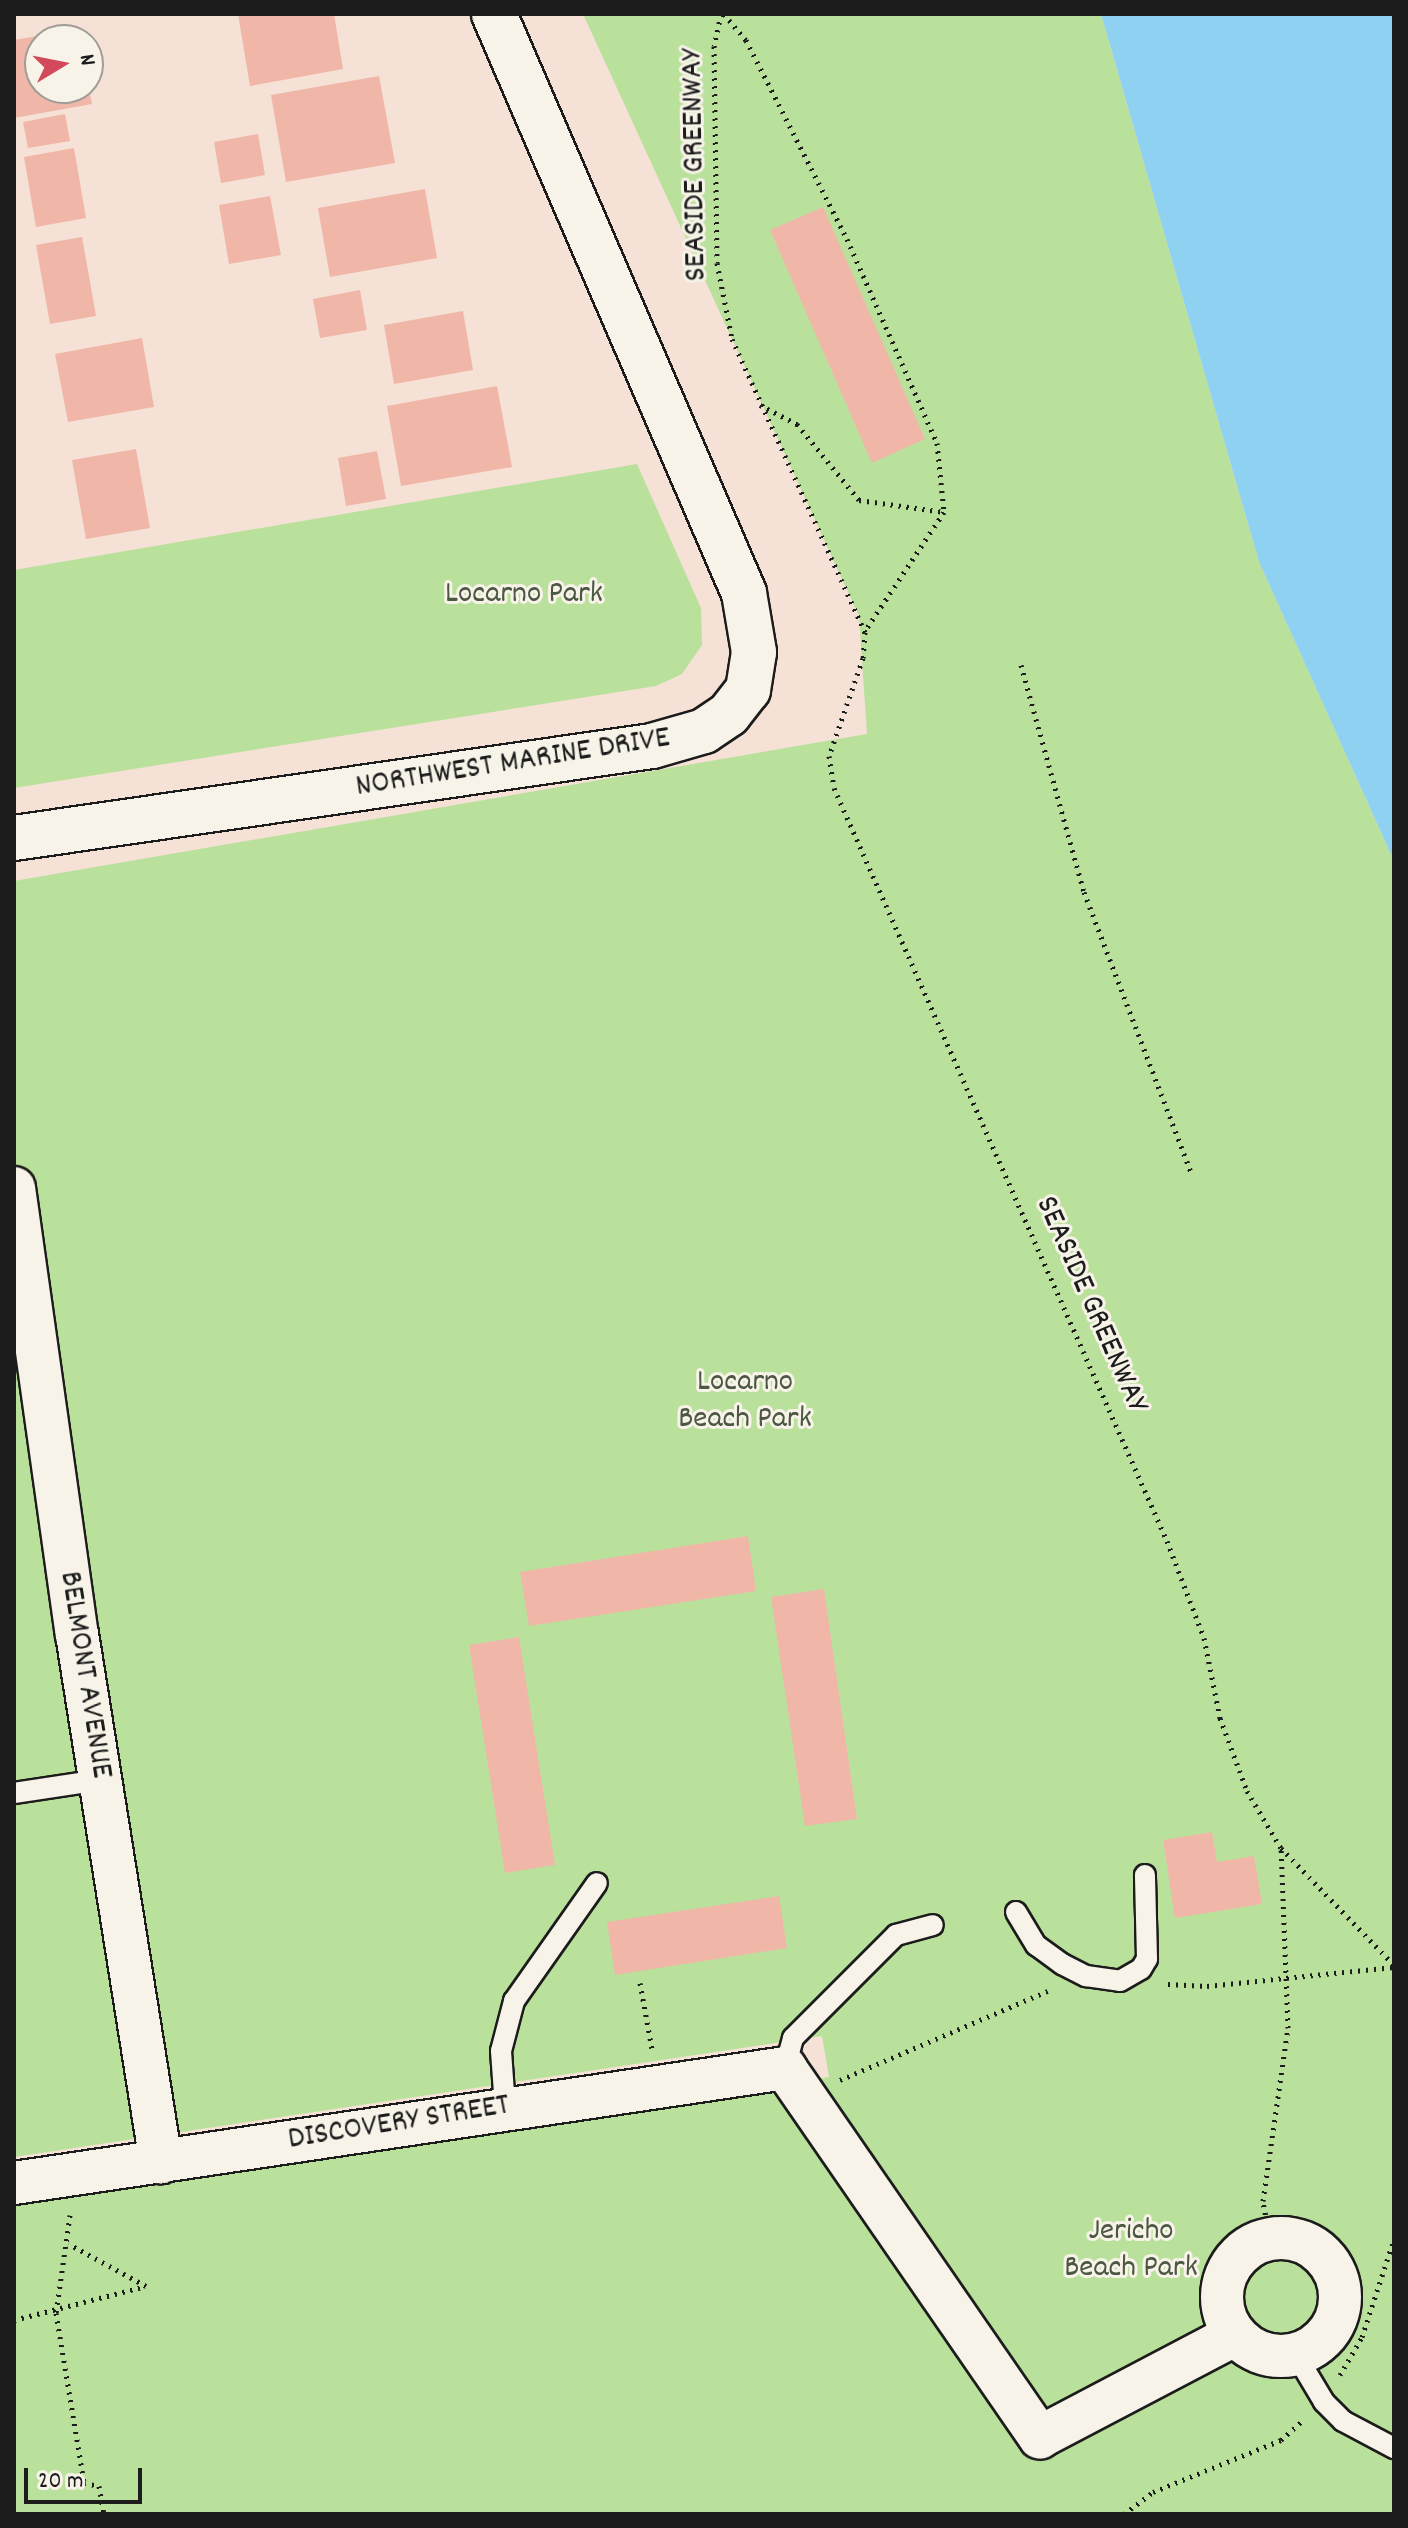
<!DOCTYPE html>
<html>
<head>
<meta charset="utf-8">
<style>
	body { margin:0 }
	#map { position:relative; width:1408px; height:2528px; overflow:hidden; background:#f5e1d5; font-family:Dekko,sans-serif }
	div>[style] { position:absolute }
	.green>* { inset:0; background:#bae19c }
	.water>* { inset:0; background:#8fd1f0 }
	.building>* { inset:0; background:#f0b7a8 }
	.path>* { height:5px; margin-top:-2.5px; transform-origin:0; background:repeating-linear-gradient(90deg,#1c1c1c 0 2px,transparent 0 8px) }
	.roads { filter:drop-shadow(2px 0 #1c1c1c) drop-shadow(-2px 0 #1c1c1c) drop-shadow(0 2px #1c1c1c) drop-shadow(0 -2px #1c1c1c) }
	.service>* { height:20px; margin:-10px; padding:0 10px; transform-origin:10px; border-radius:10px; background:#f7f3e8 }
	.minor>* { height:42px; margin:-21px; padding:0 21px; transform-origin:21px; border-radius:21px; background:#f7f3e8 }
	.minor>.ring { margin:-21px; padding:0; box-sizing:content-box; background:none; border:42px solid #f7f3e8; border-radius:50% }
	.tertiary>* { height:44px; margin:-22px; padding:0 22px; transform-origin:22px; border-radius:22px; background:#f7f3e8 }
	span { translate:-50% -50%; white-space:nowrap; text-align:center; line-height:1.15; -webkit-text-stroke:6px #f7f3e8; paint-order:stroke }
	.street-label { font-size:32px; color:#1c1c1c }
	.park-label { font-size:32px; color:#4b5742 }
	.frame { position:absolute; inset:0; border:16px solid #1c1c1c; pointer-events:none }
	.north { position:absolute; left:24px; top:24px; width:80px; height:80px; box-sizing:border-box; background:#f7f3e8; border:2px solid #9f9d96; border-radius:50%; rotate:80deg; font-size:22px; font-weight:700; line-height:32px; text-align:center; color:#1c1c1c }
	.north::after { content:''; display:block; margin:auto; width:28px; height:36px; background:#d1495b; clip-path:polygon(50% 0,100% 100%,50% 72%,0 100%) }
	.scale { position:absolute; left:24px; top:2468px; width:118px; height:36px; box-sizing:border-box; border:4px solid #1c1c1c; border-top:0; padding-left:10px; font-size:24px; line-height:28px; white-space:nowrap; color:#1c1c1c; -webkit-text-stroke:6px #f7f3e8; paint-order:stroke }
</style>
</head>
<body>
<div id="map">
	<div class="green">
		<div style="clip-path:polygon(583px 14px,1101px 14px,1259px 562px,1394px 861px,1394px 2514px,14px 2514px,14px 2199px,829px 2077px,822px 2036px,14px 2157px,14px 881px,867px 734px,859px 616px)"></div>
		<div style="clip-path:polygon(637px 464px,701px 608px,702px 645px,682px 674px,656px 686px,14px 788px,14px 570px)"></div>
	</div>
	<div class="water">
		<div style="clip-path:polygon(1101px 14px,1394px 14px,1394px 861px,1259px 562px)"></div>
	</div>
	<div class="building">
		<div style="clip-path:polygon(238px 14px,334px 14px,343px 69px,250px 86px)"></div>
		<div style="clip-path:polygon(78px 29px,80px 40px,40px 40px,40px 88px,89px 88px,92px 104px,14px 118px,14px 40px)"></div>
		<div style="clip-path:polygon(379px 76px,395px 163px,286px 182px,271px 95px)"></div>
		<div style="clip-path:polygon(65px 114px,70px 141px,28px 148px,23px 122px)"></div>
		<div style="clip-path:polygon(258px 134px,265px 175px,221px 183px,214px 142px)"></div>
		<div style="clip-path:polygon(74px 148px,86px 218px,36px 227px,24px 157px)"></div>
		<div style="clip-path:polygon(425px 189px,437px 258px,330px 277px,318px 208px)"></div>
		<div style="clip-path:polygon(270px 196px,281px 255px,229px 264px,219px 205px)"></div>
		<div style="clip-path:polygon(823px 207px,925px 439px,872px 463px,770px 230px)"></div>
		<div style="clip-path:polygon(82px 237px,96px 316px,50px 324px,36px 245px)"></div>
		<div style="clip-path:polygon(360px 290px,367px 330px,320px 338px,313px 299px)"></div>
		<div style="clip-path:polygon(463px 311px,473px 370px,394px 384px,384px 325px)"></div>
		<div style="clip-path:polygon(142px 338px,154px 407px,68px 422px,55px 354px)"></div>
		<div style="clip-path:polygon(497px 386px,512px 467px,401px 486px,387px 406px)"></div>
		<div style="clip-path:polygon(136px 449px,150px 528px,86px 539px,72px 460px)"></div>
		<div style="clip-path:polygon(377px 451px,386px 499px,346px 506px,338px 458px)"></div>
		<div style="clip-path:polygon(748px 1536px,756px 1591px,529px 1626px,520px 1572px)"></div>
		<div style="clip-path:polygon(824px 1589px,857px 1819px,805px 1826px,771px 1597px)"></div>
		<div style="clip-path:polygon(519px 1637px,555px 1865px,505px 1873px,469px 1645px)"></div>
		<div style="clip-path:polygon(1212px 1832px,1217px 1862px,1254px 1856px,1262px 1904px,1175px 1918px,1163px 1840px)"></div>
		<div style="clip-path:polygon(779px 1896px,787px 1948px,615px 1975px,607px 1922px)"></div>
	</div>
	<div class="path">
		<div style="left:721px;top:14px;width:33px;rotate:102deg"></div>
		<div style="left:714px;top:46px;width:217px;rotate:89.2deg"></div>
		<div style="left:717px;top:263px;width:77px;rotate:78.8deg"></div>
		<div style="left:732px;top:339px;width:322px;rotate:65.6deg"></div>
		<div style="left:865px;top:632px;width:26px;rotate:94deg"></div>
		<div style="left:863px;top:658px;width:104px;rotate:109.1deg"></div>
		<div style="left:829px;top:756px;width:32px;rotate:81deg"></div>
		<div style="left:834px;top:788px;width:823px;rotate:66.14deg"></div>
		<div style="left:1167px;top:1541px;width:104px;rotate:69.1deg"></div>
		<div style="left:1204px;top:1638px;width:82px;rotate:78.7deg"></div>
		<div style="left:1220px;top:1718px;width:78px;rotate:69.7deg"></div>
		<div style="left:1247px;top:1791px;width:66px;rotate:59.2deg"></div>
		<div style="left:1281px;top:1848px;width:163px;rotate:46deg"></div>
		<div style="left:724px;top:14px;width:34px;rotate:50deg"></div>
		<div style="left:746px;top:40px;width:223px;rotate:63.1deg"></div>
		<div style="left:847px;top:239px;width:223px;rotate:66.2deg"></div>
		<div style="left:937px;top:443px;width:69px;rotate:84.2deg"></div>
		<div style="left:944px;top:512px;width:143px;rotate:123.6deg"></div>
		<div style="left:760px;top:405px;width:42px;rotate:27.2deg"></div>
		<div style="left:797px;top:424px;width:98px;rotate:50.8deg"></div>
		<div style="left:859px;top:500px;width:86px;rotate:8deg"></div>
		<div style="left:1021px;top:665px;width:236px;rotate:74.5deg"></div>
		<div style="left:1084px;top:892px;width:300px;rotate:69.1deg"></div>
		<div style="left:640px;top:1983px;width:67px;rotate:79.7deg"></div>
		<div style="left:1168px;top:1984px;width:39px;rotate:3deg"></div>
		<div style="left:1207px;top:1986px;width:188px;rotate:-5.8deg"></div>
		<div style="left:840px;top:2080px;width:226px;rotate:-23.2deg"></div>
		<div style="left:70px;top:2215px;width:99px;rotate:98.1deg"></div>
		<div style="left:56px;top:2313px;width:172px;rotate:80.6deg"></div>
		<div style="left:84px;top:2483px;width:15px;rotate:11deg"></div>
		<div style="left:99px;top:2486px;width:28px;rotate:80deg"></div>
		<div style="left:1270px;top:2238px;width:38px;rotate:-101deg"></div>
		<div style="left:1263px;top:2201px;width:175px;rotate:-81.8deg"></div>
		<div style="left:1288px;top:2028px;width:179px;rotate:-92.2deg"></div>
		<div style="left:14px;top:2320px;width:136px;rotate:-14.4deg"></div>
		<div style="left:146px;top:2286px;width:88px;rotate:-151.4deg"></div>
		<div style="left:1340px;top:2375px;width:44px;rotate:-59.9deg"></div>
		<div style="left:1362px;top:2337px;width:103px;rotate:-71.9deg"></div>
		<div style="left:975px;top:2513px;width:1px;rotate:45deg"></div>
		<div style="left:1124px;top:2514px;width:36px;rotate:-37deg"></div>
		<div style="left:1153px;top:2492px;width:138px;rotate:-22.1deg"></div>
		<div style="left:1281px;top:2440px;width:31px;rotate:-42deg"></div>
	</div>
	<div class="roads">
		<div class="service">
			<div style="left:14px;top:1793px;width:87px;rotate:-8.6deg"></div>
			<div style="left:1016px;top:1912px;width:39px;rotate:59deg"></div>
			<div style="left:1036px;top:1945px;width:32px;rotate:36deg"></div>
			<div style="left:1062px;top:1964px;width:27px;rotate:27deg"></div>
			<div style="left:1086px;top:1976px;width:34px;rotate:8deg"></div>
			<div style="left:1120px;top:1981px;width:24px;rotate:-30deg"></div>
			<div style="left:1141px;top:1969px;width:12px;rotate:-59deg"></div>
			<div style="left:1147px;top:1959px;width:84px;rotate:-91.4deg"></div>
			<div style="left:785px;top:2068px;width:31px;rotate:-75deg"></div>
			<div style="left:793px;top:2038px;width:146px;rotate:-45deg"></div>
			<div style="left:896px;top:1935px;width:38px;rotate:-15deg"></div>
			<div style="left:505px;top:2107px;width:56px;rotate:-94.1deg"></div>
			<div style="left:501px;top:2051px;width:52px;rotate:-75.4deg"></div>
			<div style="left:514px;top:2001px;width:144px;rotate:-54.9deg"></div>
			<div style="left:1296px;top:2355px;width:55px;rotate:59.2deg"></div>
			<div style="left:1324px;top:2402px;width:27px;rotate:45deg"></div>
			<div style="left:1343px;top:2421px;width:58px;rotate:27.9deg"></div>
		</div>
		<div class="minor">
			<div style="left:14px;top:1188px;width:450px;rotate:82deg"></div>
			<div style="left:77px;top:1634px;width:535px;rotate:80.96deg"></div>
			<div style="left:14px;top:2183px;width:780px;rotate:-8.48deg"></div>
			<div style="left:785px;top:2068px;width:449px;rotate:55.4deg"></div>
			<div style="left:1040px;top:2437px;width:219px;rotate:-27.7deg"></div>
			<div class="ring" style="left:1222px;top:2238px;width:76px;height:76px"></div>
		</div>
		<div class="tertiary">
			<div style="left:14px;top:838px;width:645px;rotate:-8.21deg"></div>
			<div style="left:652px;top:746px;width:54px;rotate:-16.1deg"></div>
			<div style="left:704px;top:731px;width:30px;rotate:-34deg"></div>
			<div style="left:729px;top:714px;width:31px;rotate:-52deg"></div>
			<div style="left:748px;top:690px;width:38px;rotate:-81deg"></div>
			<div style="left:754px;top:652px;width:60px;rotate:-99.6deg"></div>
			<div style="left:744px;top:593px;width:631px;rotate:-113.35deg"></div>
		</div>
	</div>
	<div class="street-label">
		<span style="left:696px;top:165px;rotate:-91deg">SEASIDE GREENWAY</span>
		<span style="left:513px;top:764px;rotate:-9deg">NORTHWEST MARINE DRIVE</span>
		<span style="left:1090px;top:1305px;rotate:66deg">SEASIDE GREENWAY</span>
		<span style="left:84px;top:1675px;rotate:81deg">BELMONT AVENUE</span>
		<span style="left:399px;top:2124px;rotate:-9deg">DISCOVERY STREET</span>
	</div>
	<div class="park-label">
		<span style="left:524px;top:595px">Locarno Park</span>
		<span style="left:745px;top:1402px">Locarno<br>Beach Park</span>
		<span style="left:1131px;top:2251px">Jericho<br>Beach Park</span>
	</div>
	<div class="frame"></div>
	<div class="north">N</div>
	<div class="scale">20 m</div>
</div>
</body>
</html>
